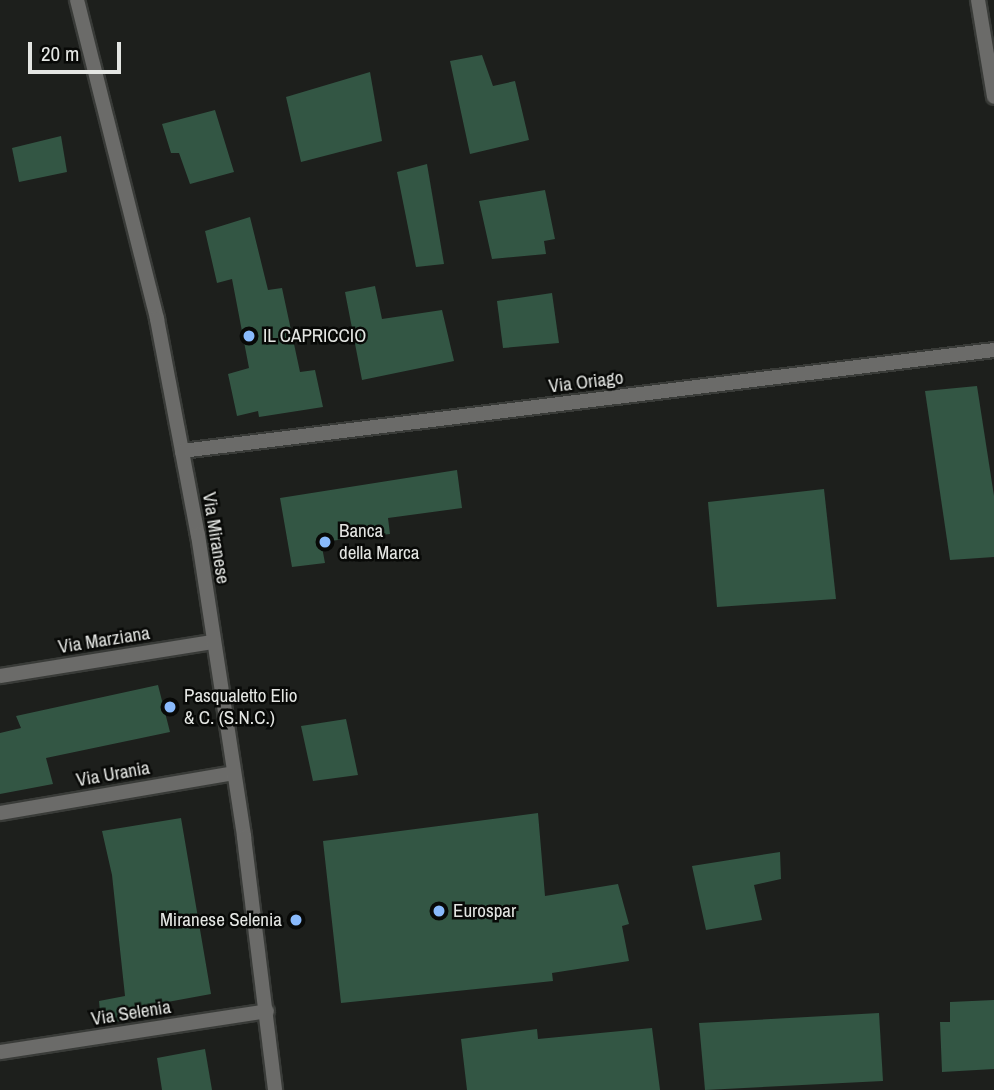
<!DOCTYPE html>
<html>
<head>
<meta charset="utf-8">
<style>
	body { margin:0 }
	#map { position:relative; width:994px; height:1090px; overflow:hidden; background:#1d1f1c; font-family:"Archivo Narrow",sans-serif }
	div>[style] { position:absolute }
	.building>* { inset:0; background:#335644 }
	.roads { filter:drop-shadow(2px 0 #393b38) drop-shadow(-2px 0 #393b38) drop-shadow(0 2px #393b38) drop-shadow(0 -2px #393b38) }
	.minor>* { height:14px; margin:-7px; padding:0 7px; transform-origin:7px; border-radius:7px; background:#6b6b69 }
	.tertiary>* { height:14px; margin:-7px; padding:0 7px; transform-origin:7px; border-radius:7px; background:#6b6b69 }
	.dots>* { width:19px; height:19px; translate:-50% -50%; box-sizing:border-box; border:4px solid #080907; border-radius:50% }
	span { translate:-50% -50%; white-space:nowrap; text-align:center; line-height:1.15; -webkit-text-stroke:5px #080907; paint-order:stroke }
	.poi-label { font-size:19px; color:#e4e6e3 }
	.left { translate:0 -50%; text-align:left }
	.right { translate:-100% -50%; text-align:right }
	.street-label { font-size:19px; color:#e4e6e3 }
	.scale { position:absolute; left:28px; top:42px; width:93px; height:32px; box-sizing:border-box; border:4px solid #e4e6e3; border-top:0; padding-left:9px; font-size:21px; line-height:24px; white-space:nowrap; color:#e4e6e3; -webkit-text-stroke:5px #080907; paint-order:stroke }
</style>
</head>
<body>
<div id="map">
	<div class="building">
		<div style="clip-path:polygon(482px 55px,493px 86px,515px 81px,529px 140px,470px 154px,450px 61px)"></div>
		<div style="clip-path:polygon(370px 72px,382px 141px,301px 162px,286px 97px)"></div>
		<div style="clip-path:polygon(215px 110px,234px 172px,190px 184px,179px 153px,171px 153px,162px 124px)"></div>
		<div style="clip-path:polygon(61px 136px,67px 172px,19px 182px,12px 148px)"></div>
		<div style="clip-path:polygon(427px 164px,444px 264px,416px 267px,397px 172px)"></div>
		<div style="clip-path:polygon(545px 190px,555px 239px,544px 241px,546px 254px,492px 259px,479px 201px)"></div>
		<div style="clip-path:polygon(250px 217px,268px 290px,282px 288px,300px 372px,315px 370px,323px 407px,259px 417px,258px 411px,237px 416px,228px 374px,249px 368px,232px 279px,217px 283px,205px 231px)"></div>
		<div style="clip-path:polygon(375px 286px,382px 319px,442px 310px,454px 361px,362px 380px,345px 292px)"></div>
		<div style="clip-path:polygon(552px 293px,559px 343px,503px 348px,497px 301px)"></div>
		<div style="clip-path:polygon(977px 386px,994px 496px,994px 557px,950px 560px,925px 391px)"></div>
		<div style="clip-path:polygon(457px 470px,462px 508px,388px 518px,390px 534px,321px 542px,325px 563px,292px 567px,280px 498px)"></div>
		<div style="clip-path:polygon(824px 489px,836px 599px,717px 607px,708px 502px)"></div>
		<div style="clip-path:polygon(158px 685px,170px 732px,46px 758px,53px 784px,0 794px,0 733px,21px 728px,16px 716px)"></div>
		<div style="clip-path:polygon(346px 719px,358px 775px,313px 781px,301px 726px)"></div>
		<div style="clip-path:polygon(538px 813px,545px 896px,618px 884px,629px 924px,622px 926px,629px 961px,552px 973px,553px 981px,341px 1003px,323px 841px)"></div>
		<div style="clip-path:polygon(181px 818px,211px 994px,162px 1003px,147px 1017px,101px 1024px,99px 1001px,125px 996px,112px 875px,102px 831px)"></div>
		<div style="clip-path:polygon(780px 852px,781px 879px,754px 885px,762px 920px,706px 930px,692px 866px)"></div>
		<div style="clip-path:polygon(994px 1000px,994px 1069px,942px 1072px,940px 1022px,950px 1022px,950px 1002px)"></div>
		<div style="clip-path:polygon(879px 1013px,883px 1081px,705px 1090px,699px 1023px)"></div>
		<div style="clip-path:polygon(652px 1028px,660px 1090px,467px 1090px,461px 1039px,537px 1029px,538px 1039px)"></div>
		<div style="clip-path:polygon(205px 1049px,212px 1090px,162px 1090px,157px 1058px)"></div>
	</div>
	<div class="roads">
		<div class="minor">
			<div style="left:978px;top:0;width:98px;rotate:80.6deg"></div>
			<div style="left:0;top:676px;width:216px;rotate:-9.1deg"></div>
			<div style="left:0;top:813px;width:236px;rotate:-9.7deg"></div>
			<div style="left:0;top:1052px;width:270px;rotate:-8.7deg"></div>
		</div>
		<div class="tertiary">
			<div style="left:77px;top:0;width:329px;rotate:75.9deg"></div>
			<div style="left:157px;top:319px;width:220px;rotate:79.3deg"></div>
			<div style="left:198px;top:535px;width:305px;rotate:81.3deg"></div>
			<div style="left:244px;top:837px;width:255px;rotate:83deg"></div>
			<div style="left:182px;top:451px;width:818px;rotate:-7.09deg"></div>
		</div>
	</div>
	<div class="dots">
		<div style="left:249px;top:336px;background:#89bafc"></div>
		<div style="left:325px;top:542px;background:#89bafc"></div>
		<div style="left:170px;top:707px;background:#89bafc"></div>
		<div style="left:439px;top:911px;background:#89bafc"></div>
		<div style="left:296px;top:920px;background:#89bafc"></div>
	</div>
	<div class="poi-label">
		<span class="left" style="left:263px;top:336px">IL CAPRICCIO</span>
		<span class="left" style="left:339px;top:542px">Banca<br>della Marca</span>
		<span class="left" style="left:184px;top:707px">Pasqualetto Elio<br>&amp; C. (S.N.C.)</span>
		<span class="left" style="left:453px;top:911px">Eurospar</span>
		<span class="right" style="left:282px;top:920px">Miranese Selenia</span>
	</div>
	<div class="street-label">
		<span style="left:586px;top:382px;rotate:-7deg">Via Oriago</span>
		<span style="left:216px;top:538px;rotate:81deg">Via Miranese</span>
		<span style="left:104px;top:640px;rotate:-9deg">Via Marziana</span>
		<span style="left:113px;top:774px;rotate:-10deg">Via Urania</span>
		<span style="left:131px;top:1013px;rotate:-9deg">Via Selenia</span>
	</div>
	<div class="scale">20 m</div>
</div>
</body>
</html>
